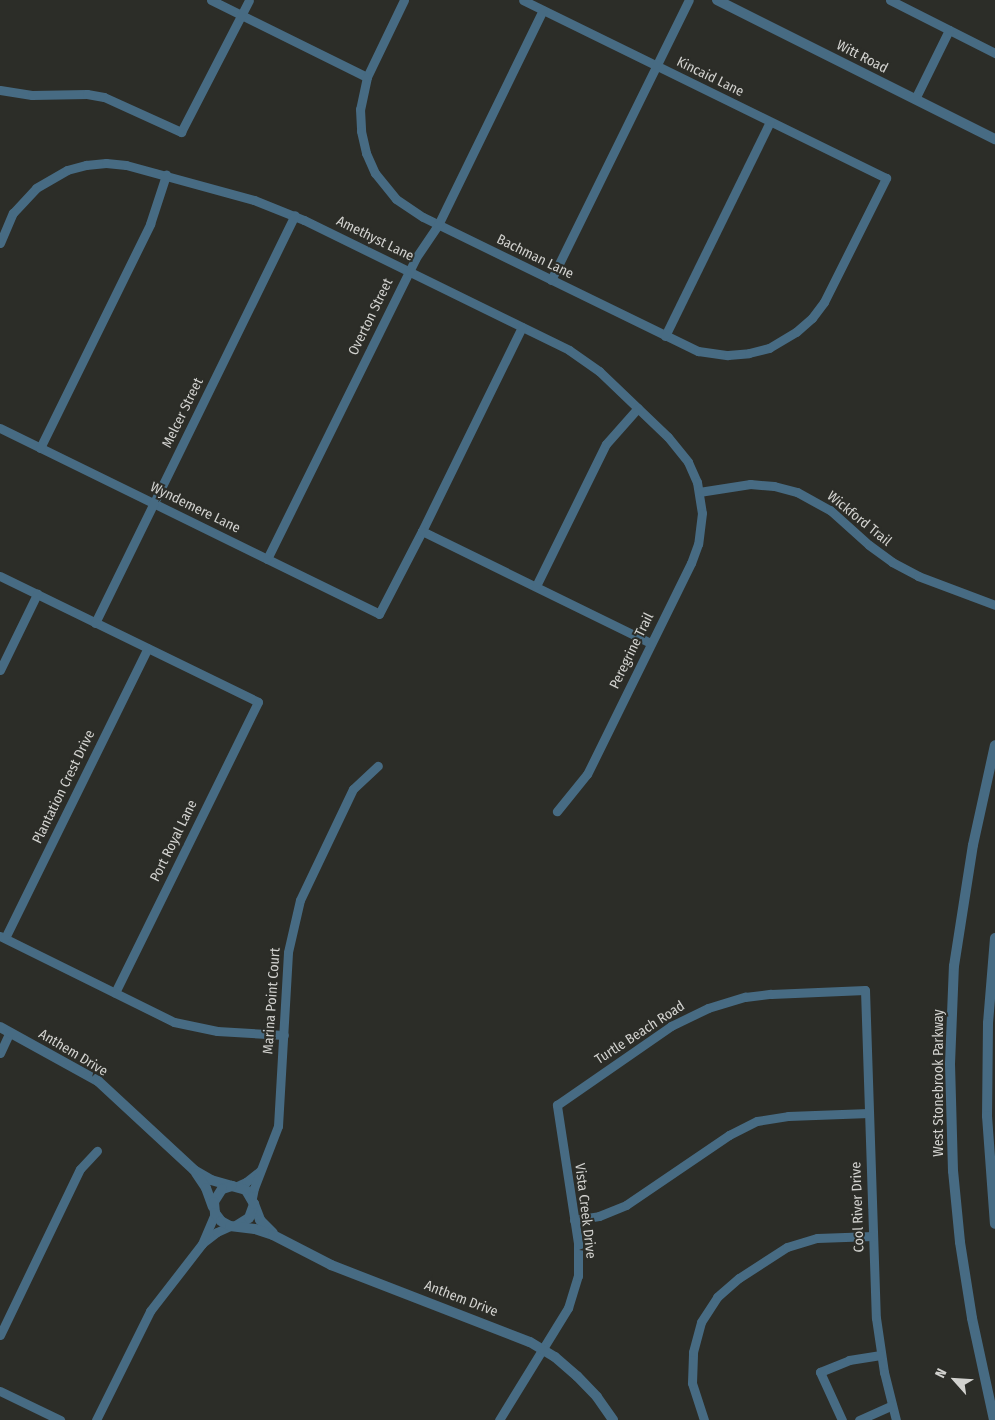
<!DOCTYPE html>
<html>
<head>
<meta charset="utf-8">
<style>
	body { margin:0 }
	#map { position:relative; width:995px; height:1420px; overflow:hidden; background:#2c2d28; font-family:"Fira Sans Condensed",sans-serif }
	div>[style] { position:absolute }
	.minor>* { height:9px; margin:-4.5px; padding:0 4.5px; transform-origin:4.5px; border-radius:4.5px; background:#476b83 }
	.tertiary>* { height:10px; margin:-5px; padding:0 5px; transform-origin:5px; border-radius:5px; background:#476b83 }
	span { translate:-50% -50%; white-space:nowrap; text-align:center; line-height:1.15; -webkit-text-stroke:4px #2c2d28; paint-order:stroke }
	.street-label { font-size:14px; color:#d2d2cf }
	.north { position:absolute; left:930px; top:1355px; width:50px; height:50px; -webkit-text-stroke:4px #2c2d28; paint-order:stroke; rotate:296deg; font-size:14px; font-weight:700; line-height:20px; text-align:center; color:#d2d2cf }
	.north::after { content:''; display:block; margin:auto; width:18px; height:22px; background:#d2d2cf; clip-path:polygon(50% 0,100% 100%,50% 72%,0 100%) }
</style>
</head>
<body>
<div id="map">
	<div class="minor">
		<div style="left:211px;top:0;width:174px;rotate:26.3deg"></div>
		<div style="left:404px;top:0;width:85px;rotate:115.7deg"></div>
		<div style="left:367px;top:77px;width:33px;rotate:102deg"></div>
		<div style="left:360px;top:109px;width:22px;rotate:87deg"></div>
		<div style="left:361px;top:131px;width:23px;rotate:77deg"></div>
		<div style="left:366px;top:153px;width:22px;rotate:66deg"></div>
		<div style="left:375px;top:173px;width:33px;rotate:51deg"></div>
		<div style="left:396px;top:199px;width:32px;rotate:34deg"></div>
		<div style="left:423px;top:217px;width:306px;rotate:26deg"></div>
		<div style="left:698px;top:351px;width:30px;rotate:8deg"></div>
		<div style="left:728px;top:355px;width:21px;rotate:-5deg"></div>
		<div style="left:749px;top:353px;width:21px;rotate:-14deg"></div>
		<div style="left:769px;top:348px;width:31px;rotate:-31deg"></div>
		<div style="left:796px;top:332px;width:21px;rotate:-41deg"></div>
		<div style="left:812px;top:318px;width:20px;rotate:-53deg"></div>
		<div style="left:824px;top:302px;width:139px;rotate:-63.4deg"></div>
		<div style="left:886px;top:178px;width:404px;rotate:-153.9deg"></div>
		<div style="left:890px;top:0;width:118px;rotate:26.8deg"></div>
		<div style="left:0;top:90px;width:32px;rotate:9deg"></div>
		<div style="left:32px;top:95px;width:55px;rotate:-1deg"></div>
		<div style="left:87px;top:94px;width:17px;rotate:10deg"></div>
		<div style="left:104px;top:97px;width:85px;rotate:24.4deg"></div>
		<div style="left:181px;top:132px;width:148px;rotate:-62.7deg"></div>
		<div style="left:915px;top:99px;width:77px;rotate:-63.8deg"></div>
		<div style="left:0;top:243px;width:33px;rotate:-67deg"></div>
		<div style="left:13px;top:213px;width:34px;rotate:-47deg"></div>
		<div style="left:36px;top:188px;width:36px;rotate:-30deg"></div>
		<div style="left:67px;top:170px;width:20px;rotate:-15deg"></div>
		<div style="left:86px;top:165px;width:20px;rotate:-6deg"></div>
		<div style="left:106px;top:163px;width:20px;rotate:6deg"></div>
		<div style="left:126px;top:165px;width:133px;rotate:15.3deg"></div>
		<div style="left:254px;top:200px;width:54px;rotate:21.8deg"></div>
		<div style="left:304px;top:220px;width:295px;rotate:26.1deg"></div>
		<div style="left:569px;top:350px;width:37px;rotate:35deg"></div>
		<div style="left:599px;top:371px;width:95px;rotate:43.7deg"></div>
		<div style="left:668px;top:437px;width:32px;rotate:51deg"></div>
		<div style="left:688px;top:462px;width:22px;rotate:66deg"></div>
		<div style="left:697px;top:482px;width:31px;rotate:81deg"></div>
		<div style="left:702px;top:513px;width:31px;rotate:97deg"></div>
		<div style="left:698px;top:544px;width:20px;rotate:110deg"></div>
		<div style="left:691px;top:563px;width:235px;rotate:116.2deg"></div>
		<div style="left:587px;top:774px;width:48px;rotate:129deg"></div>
		<div style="left:551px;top:280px;width:312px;rotate:-63.8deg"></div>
		<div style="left:665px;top:336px;width:238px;rotate:-63.9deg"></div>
		<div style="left:0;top:428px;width:422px;rotate:26.1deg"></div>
		<div style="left:379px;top:614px;width:93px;rotate:-62.6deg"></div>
		<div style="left:422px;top:531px;width:227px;rotate:-63.9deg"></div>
		<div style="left:40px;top:448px;width:250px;rotate:-63.8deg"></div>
		<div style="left:150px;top:224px;width:52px;rotate:-71.9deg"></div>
		<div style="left:699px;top:492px;width:52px;rotate:-8.9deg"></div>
		<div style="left:750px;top:484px;width:24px;rotate:5deg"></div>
		<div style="left:774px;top:486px;width:24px;rotate:15deg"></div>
		<div style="left:797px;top:492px;width:38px;rotate:29deg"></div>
		<div style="left:830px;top:510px;width:52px;rotate:41.9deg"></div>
		<div style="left:869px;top:545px;width:29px;rotate:36deg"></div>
		<div style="left:892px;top:562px;width:30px;rotate:28deg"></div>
		<div style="left:918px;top:576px;width:82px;rotate:20.6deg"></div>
		<div style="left:422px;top:531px;width:255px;rotate:26.1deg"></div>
		<div style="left:267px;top:559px;width:335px;rotate:-63.7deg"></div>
		<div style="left:415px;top:259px;width:41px;rotate:-55.9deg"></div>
		<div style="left:438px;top:225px;width:239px;rotate:-64deg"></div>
		<div style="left:0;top:576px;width:287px;rotate:26deg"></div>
		<div style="left:258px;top:702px;width:324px;rotate:116.2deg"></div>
		<div style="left:536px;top:586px;width:158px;rotate:-63.8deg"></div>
		<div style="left:606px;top:444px;width:48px;rotate:-48.4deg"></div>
		<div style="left:95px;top:623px;width:454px;rotate:-63.9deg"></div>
		<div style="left:0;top:670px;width:85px;rotate:-64deg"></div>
		<div style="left:0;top:936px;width:194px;rotate:26.3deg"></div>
		<div style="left:174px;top:1022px;width:44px;rotate:11.8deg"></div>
		<div style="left:217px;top:1031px;width:67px;rotate:3.4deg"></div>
		<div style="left:5px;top:938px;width:323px;rotate:-63.8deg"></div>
		<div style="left:0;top:1053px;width:23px;rotate:-65deg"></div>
		<div style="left:237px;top:1186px;width:10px;rotate:-24deg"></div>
		<div style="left:246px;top:1182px;width:18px;rotate:-38deg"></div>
		<div style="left:252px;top:1198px;width:10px;rotate:-79deg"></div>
		<div style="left:254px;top:1188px;width:66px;rotate:-68.8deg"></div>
		<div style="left:278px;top:1126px;width:174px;rotate:-86.7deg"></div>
		<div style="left:288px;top:952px;width:53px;rotate:-77deg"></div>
		<div style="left:300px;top:900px;width:123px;rotate:-64.5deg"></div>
		<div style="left:353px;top:789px;width:34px;rotate:-43deg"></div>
		<div style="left:574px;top:1220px;width:25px;rotate:-9deg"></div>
		<div style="left:599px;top:1216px;width:29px;rotate:-22deg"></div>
		<div style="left:626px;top:1205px;width:125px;rotate:-34.2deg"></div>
		<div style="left:729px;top:1135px;width:31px;rotate:-27deg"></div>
		<div style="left:757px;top:1121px;width:31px;rotate:-9deg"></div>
		<div style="left:788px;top:1116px;width:81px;rotate:-2.1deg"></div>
		<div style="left:204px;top:1242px;width:16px;rotate:-38deg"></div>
		<div style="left:217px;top:1232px;width:14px;rotate:-25deg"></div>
		<div style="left:0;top:1335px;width:184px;rotate:-64.3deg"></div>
		<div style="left:80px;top:1169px;width:25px;rotate:-47deg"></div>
		<div style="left:0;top:1391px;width:67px;rotate:25.8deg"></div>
		<div style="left:96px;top:1420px;width:122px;rotate:-63.6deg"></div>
		<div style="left:150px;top:1311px;width:85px;rotate:-52.2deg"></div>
		<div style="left:202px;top:1244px;width:34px;rotate:-67deg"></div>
		<div style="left:499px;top:1420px;width:132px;rotate:-58.4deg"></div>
		<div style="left:568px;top:1308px;width:34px;rotate:-73deg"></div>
		<div style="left:578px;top:1276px;width:33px;rotate:-90deg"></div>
		<div style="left:578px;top:1243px;width:140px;rotate:-98.7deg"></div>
		<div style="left:557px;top:1105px;width:139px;rotate:-34.7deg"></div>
		<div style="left:671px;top:1026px;width:41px;rotate:-25.9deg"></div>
		<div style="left:708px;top:1008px;width:39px;rotate:-17deg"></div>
		<div style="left:745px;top:997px;width:26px;rotate:-7deg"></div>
		<div style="left:771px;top:994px;width:94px;rotate:-2.4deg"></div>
		<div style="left:865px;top:990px;width:328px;rotate:88.1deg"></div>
		<div style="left:876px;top:1318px;width:55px;rotate:81.6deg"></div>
		<div style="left:884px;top:1372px;width:49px;rotate:76deg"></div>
		<div style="left:704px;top:1420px;width:39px;rotate:-108deg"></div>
		<div style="left:692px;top:1383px;width:31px;rotate:-88deg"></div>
		<div style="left:693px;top:1352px;width:31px;rotate:-75deg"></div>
		<div style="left:701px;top:1322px;width:30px;rotate:-57deg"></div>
		<div style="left:717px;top:1297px;width:29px;rotate:-41deg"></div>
		<div style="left:739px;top:1278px;width:57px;rotate:-32.9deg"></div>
		<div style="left:787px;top:1247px;width:31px;rotate:-17deg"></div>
		<div style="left:817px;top:1238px;width:56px;rotate:-2deg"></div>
		<div style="left:842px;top:1420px;width:53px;rotate:-114.6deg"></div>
		<div style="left:820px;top:1372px;width:31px;rotate:-22deg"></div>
		<div style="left:849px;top:1360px;width:32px;rotate:-9deg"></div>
		<div style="left:859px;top:1420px;width:36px;rotate:-24deg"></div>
	</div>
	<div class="tertiary">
		<div style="left:717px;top:0;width:311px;rotate:26.6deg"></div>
		<div style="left:995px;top:938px;width:85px;rotate:94.7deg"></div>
		<div style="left:988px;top:1023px;width:93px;rotate:90.6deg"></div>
		<div style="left:987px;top:1116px;width:108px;rotate:85.8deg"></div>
		<div style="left:0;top:1027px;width:112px;rotate:28.9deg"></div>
		<div style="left:98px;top:1081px;width:131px;rotate:42.8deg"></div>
		<div style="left:194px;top:1170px;width:20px;rotate:30deg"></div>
		<div style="left:211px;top:1180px;width:22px;rotate:16deg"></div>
		<div style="left:196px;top:1173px;width:18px;rotate:56deg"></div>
		<div style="left:206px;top:1188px;width:20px;rotate:70deg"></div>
		<div style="left:254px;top:1204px;width:17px;rotate:69deg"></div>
		<div style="left:260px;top:1220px;width:18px;rotate:45deg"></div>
		<div style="left:236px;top:1226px;width:15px;rotate:-32deg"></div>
		<div style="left:249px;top:1218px;width:15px;rotate:-70deg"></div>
		<div style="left:254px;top:1204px;width:16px;rotate:-120deg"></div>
		<div style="left:246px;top:1190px;width:15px;rotate:-164deg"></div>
		<div style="left:232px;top:1186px;width:10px;rotate:163deg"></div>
		<div style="left:222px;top:1189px;width:15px;rotate:122deg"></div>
		<div style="left:214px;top:1202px;width:11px;rotate:85deg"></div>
		<div style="left:215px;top:1213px;width:10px;rotate:53deg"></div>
		<div style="left:221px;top:1221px;width:10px;rotate:29deg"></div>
		<div style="left:230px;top:1226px;width:25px;rotate:7deg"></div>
		<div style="left:255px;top:1229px;width:19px;rotate:18deg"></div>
		<div style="left:273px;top:1235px;width:65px;rotate:27.3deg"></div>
		<div style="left:331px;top:1265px;width:213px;rotate:21.2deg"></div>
		<div style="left:530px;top:1342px;width:29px;rotate:31deg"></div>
		<div style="left:555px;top:1357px;width:29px;rotate:41deg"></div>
		<div style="left:577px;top:1376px;width:29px;rotate:46deg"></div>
		<div style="left:597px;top:1397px;width:28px;rotate:55deg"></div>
		<div style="left:994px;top:1420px;width:104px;rotate:-102.2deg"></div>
		<div style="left:972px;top:1318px;width:77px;rotate:-99deg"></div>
		<div style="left:960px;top:1242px;width:71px;rotate:-95.6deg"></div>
		<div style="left:953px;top:1171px;width:107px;rotate:-91.6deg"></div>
		<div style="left:950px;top:1064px;width:98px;rotate:-87.7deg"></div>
		<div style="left:954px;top:966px;width:122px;rotate:-81.1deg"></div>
		<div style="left:973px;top:845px;width:102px;rotate:-77.6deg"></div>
	</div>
	<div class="street-label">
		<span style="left:862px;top:57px;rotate:27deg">Witt Road</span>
		<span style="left:710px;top:77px;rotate:26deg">Kincaid Lane</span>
		<span style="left:375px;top:239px;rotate:26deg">Amethyst Lane</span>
		<span style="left:535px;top:257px;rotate:26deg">Bachman Lane</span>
		<span style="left:371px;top:317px;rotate:-64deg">Overton Street</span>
		<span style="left:183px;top:413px;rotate:-64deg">Melcer Street</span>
		<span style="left:195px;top:508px;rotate:26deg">Wyndemere Lane</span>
		<span style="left:859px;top:519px;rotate:39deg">Wickford Trail</span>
		<span style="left:632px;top:651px;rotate:-64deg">Peregrine Trail</span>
		<span style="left:64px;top:787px;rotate:-64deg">Plantation Crest Drive</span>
		<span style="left:174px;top:841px;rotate:-64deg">Port Royal Lane</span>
		<span style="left:272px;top:1001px;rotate:-86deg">Marina Point Court</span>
		<span style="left:640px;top:1033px;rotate:-33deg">Turtle Beach Road</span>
		<span style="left:73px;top:1053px;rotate:31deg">Anthem Drive</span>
		<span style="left:939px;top:1083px;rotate:-90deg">West Stonebrook Parkway</span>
		<span style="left:858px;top:1207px;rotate:-92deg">Cool River Drive</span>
		<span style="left:585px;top:1211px;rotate:83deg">Vista Creek Drive</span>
		<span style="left:461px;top:1299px;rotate:21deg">Anthem Drive</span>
	</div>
	<div class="north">N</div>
</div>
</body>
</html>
